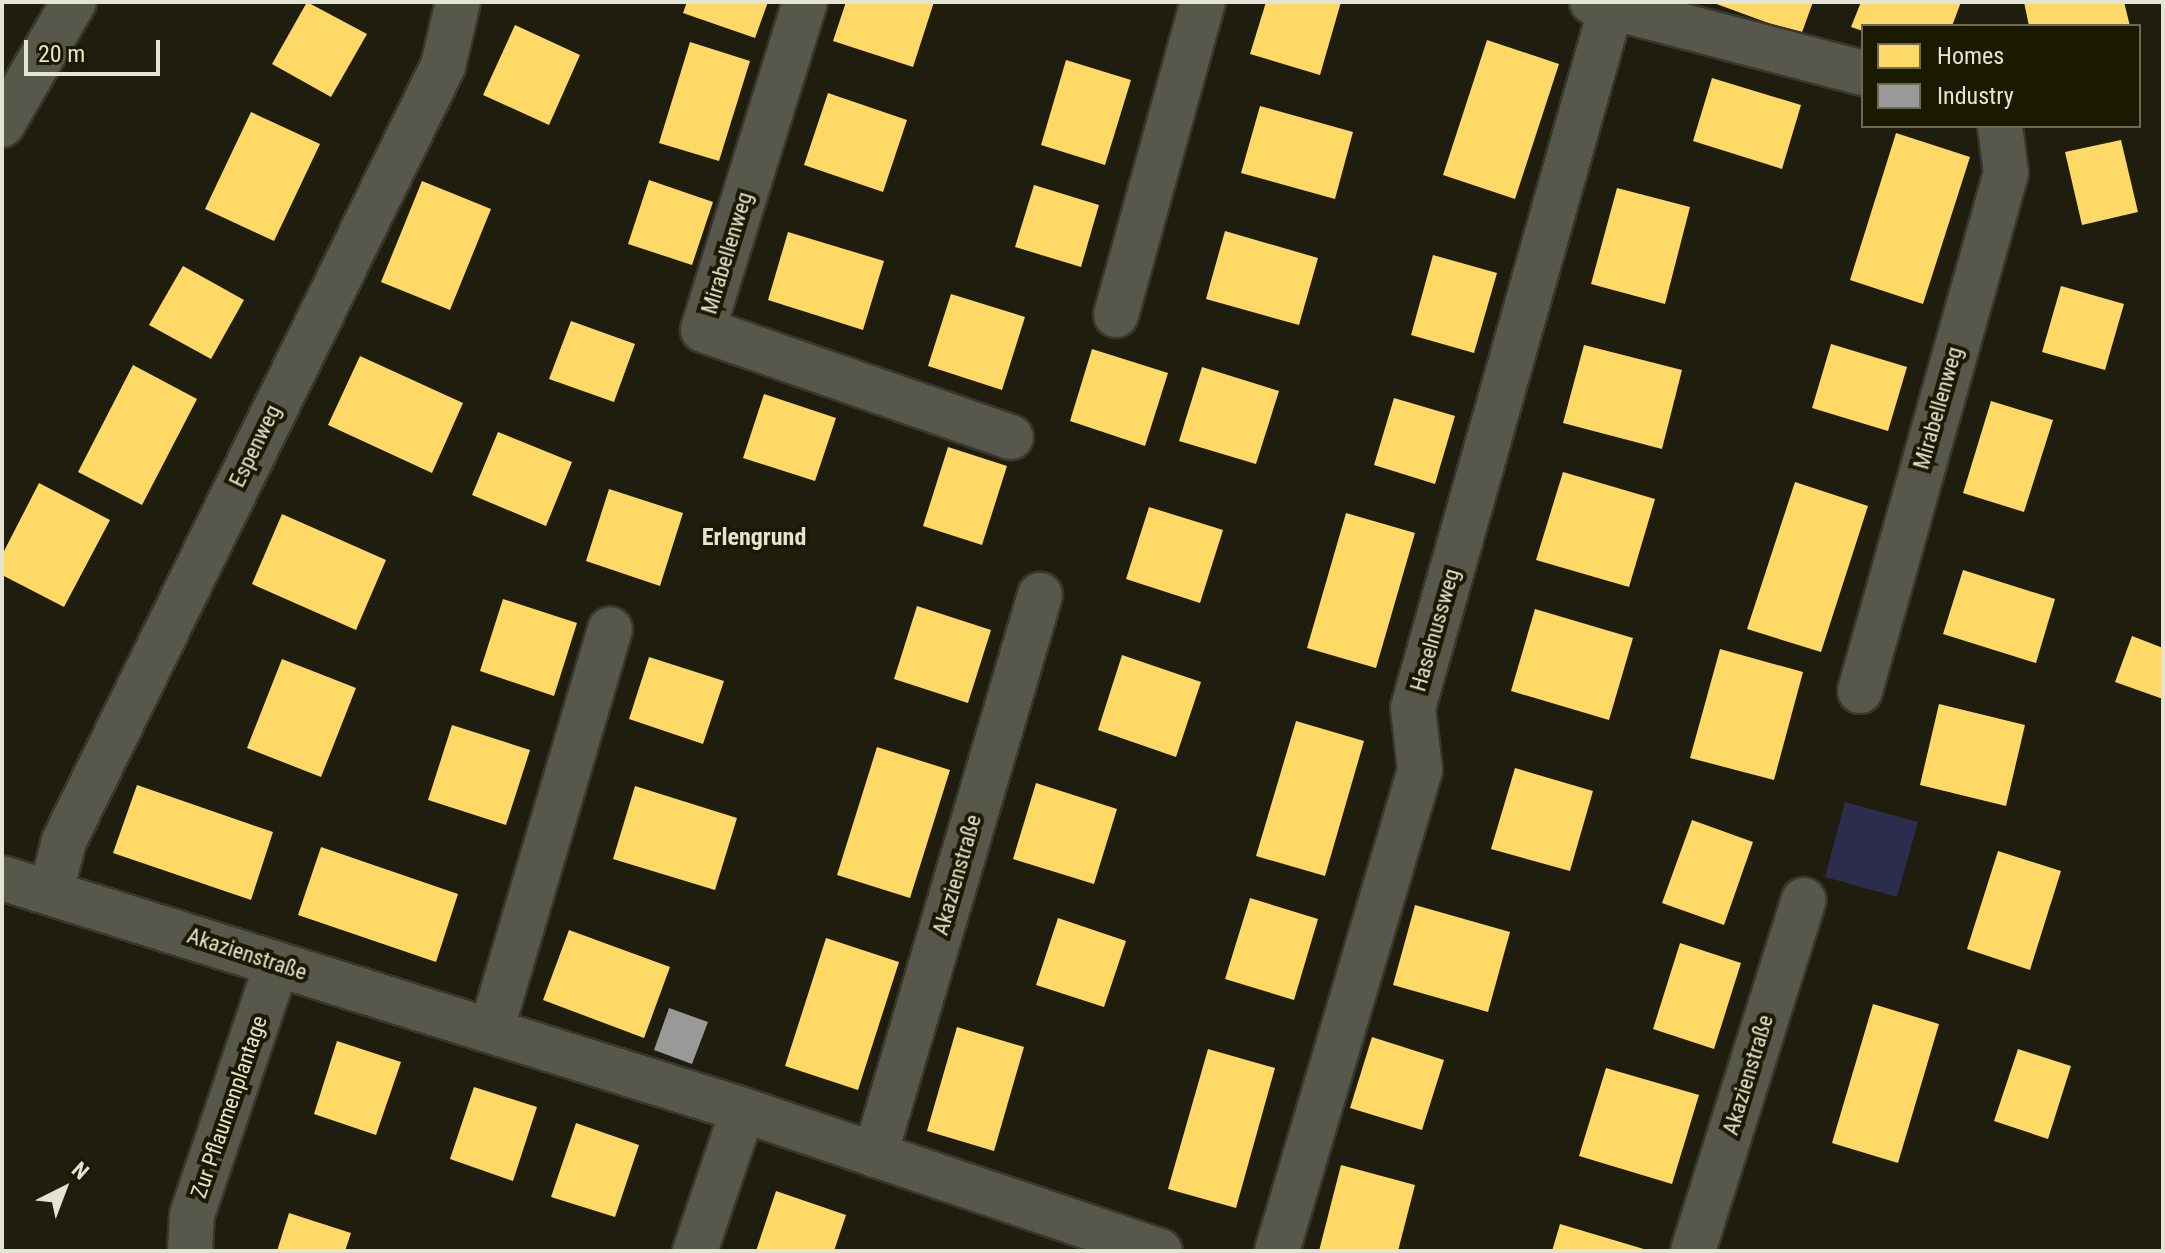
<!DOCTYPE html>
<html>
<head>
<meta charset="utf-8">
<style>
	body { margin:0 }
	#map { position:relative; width:2165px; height:1253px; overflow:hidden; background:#1e1d0e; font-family:"Roboto Condensed",sans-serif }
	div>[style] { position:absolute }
	.green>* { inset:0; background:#2c2d4d }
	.homes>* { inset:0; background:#ffd966 }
	.industry>* { inset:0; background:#999 }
	.roads { filter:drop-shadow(2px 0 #38372d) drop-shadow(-2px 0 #38372d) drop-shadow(0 2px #38372d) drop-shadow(0 -2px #38372d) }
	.minor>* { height:44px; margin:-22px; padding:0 22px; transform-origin:22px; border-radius:22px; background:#57574b }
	span { translate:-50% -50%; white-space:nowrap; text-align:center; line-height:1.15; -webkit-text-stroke:8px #1a1a01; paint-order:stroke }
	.street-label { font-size:22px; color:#e4e4d4 }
	.neighbourhood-label { font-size:24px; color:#e4e4d4; font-weight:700 }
	.frame { position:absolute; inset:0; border:4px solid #e4e4d4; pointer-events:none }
	.legend { position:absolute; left:1861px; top:24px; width:280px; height:104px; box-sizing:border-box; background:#1a1a01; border:2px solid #6b6b55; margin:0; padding:10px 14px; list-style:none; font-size:24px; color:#e4e4d4 }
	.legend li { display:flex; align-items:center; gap:16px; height:40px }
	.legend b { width:40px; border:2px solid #6b6b55 }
	.north { position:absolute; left:24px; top:1149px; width:80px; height:80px; -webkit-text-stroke:6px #1a1a01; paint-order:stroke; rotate:42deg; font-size:22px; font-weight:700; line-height:32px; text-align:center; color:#e4e4d4 }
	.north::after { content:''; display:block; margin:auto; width:28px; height:36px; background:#e4e4d4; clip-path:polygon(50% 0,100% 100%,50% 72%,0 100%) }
	.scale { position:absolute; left:24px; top:40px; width:136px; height:36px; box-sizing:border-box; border:4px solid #e4e4d4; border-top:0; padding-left:10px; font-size:24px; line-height:28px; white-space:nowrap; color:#e4e4d4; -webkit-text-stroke:6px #1a1a01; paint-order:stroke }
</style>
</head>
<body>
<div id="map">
	<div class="green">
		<div style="clip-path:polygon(1845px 802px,1918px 822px,1897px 897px,1825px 877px)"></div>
	</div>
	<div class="homes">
		<div style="clip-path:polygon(307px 2px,367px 34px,331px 97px,272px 64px)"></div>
		<div style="clip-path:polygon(687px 2px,768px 2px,755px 38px,683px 13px)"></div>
		<div style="clip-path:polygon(846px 2px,934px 2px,913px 67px,833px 41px)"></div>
		<div style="clip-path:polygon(1266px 2px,1341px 2px,1320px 75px,1250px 54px)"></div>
		<div style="clip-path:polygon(1711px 2px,1813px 2px,1801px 35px)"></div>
		<div style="clip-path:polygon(1861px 2px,1961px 2px,1952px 26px,1863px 31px,1851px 27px)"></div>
		<div style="clip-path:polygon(2024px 2px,2124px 2px,2130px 26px,2029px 26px)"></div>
		<div style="clip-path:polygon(515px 25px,580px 55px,549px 125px,483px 95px)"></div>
		<div style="clip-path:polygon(1487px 40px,1559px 64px,1515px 199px,1443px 175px)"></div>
		<div style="clip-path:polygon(690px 42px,750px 61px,719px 161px,659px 143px)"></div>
		<div style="clip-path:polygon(1066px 60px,1131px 80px,1105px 165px,1041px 145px)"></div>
		<div style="clip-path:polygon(1712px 78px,1801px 105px,1782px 169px,1693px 141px)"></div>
		<div style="clip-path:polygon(828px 93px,907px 120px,883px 192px,804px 165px)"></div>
		<div style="clip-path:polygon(1260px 106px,1353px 132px,1335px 199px,1241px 173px)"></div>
		<div style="clip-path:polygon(251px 112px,320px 144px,274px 241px,205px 209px)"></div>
		<div style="clip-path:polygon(1896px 133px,1970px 157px,1923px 304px,1850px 280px)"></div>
		<div style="clip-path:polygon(2121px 140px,2138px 212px,2082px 225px,2065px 152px)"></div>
		<div style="clip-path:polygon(649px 180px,713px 202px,692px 265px,628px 244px)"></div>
		<div style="clip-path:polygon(422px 181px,491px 209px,450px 310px,381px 282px)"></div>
		<div style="clip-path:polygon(1034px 185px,1099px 205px,1081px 267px,1015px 247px)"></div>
		<div style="clip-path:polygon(1617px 188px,1690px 207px,1665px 304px,1591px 284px)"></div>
		<div style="clip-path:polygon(1225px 231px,1318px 258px,1299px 325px,1206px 299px)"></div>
		<div style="clip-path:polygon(788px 232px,884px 261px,863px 330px,768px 300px)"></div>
		<div style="clip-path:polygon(1433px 255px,1497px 273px,1474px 353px,1411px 335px)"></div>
		<div style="clip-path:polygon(183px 266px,244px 300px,211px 359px,149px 325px)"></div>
		<div style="clip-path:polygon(2061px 286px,2124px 304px,2105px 370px,2042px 352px)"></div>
		<div style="clip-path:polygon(951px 294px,1025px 317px,1002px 390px,928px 366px)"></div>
		<div style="clip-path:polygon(571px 321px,635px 344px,614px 402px,549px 379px)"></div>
		<div style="clip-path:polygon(1831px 344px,1907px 367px,1888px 431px,1812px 408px)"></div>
		<div style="clip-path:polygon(1584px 345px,1682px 370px,1662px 449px,1563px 423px)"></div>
		<div style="clip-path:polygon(1092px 349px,1168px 373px,1145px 446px,1070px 421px)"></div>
		<div style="clip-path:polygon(360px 356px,463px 403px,432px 473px,328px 425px)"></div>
		<div style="clip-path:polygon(133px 365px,197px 399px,142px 505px,78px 472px)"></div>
		<div style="clip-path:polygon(1202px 367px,1279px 391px,1256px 464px,1179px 441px)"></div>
		<div style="clip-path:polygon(764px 394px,836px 418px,815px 481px,743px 458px)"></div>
		<div style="clip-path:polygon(1394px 398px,1455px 416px,1435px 484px,1374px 465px)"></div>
		<div style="clip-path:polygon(1991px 401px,2053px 420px,2024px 512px,1963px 493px)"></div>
		<div style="clip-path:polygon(498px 432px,572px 462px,546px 526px,472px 495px)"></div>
		<div style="clip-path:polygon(948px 447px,1007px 466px,982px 545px,923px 526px)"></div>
		<div style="clip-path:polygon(1563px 472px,1655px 499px,1629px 587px,1536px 560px)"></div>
		<div style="clip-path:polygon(1795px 482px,1868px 506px,1821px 652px,1747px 629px)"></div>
		<div style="clip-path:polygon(39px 483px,110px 520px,64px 607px,2px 575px,2px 555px)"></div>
		<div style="clip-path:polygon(609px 489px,683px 513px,660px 586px,586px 561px)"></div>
		<div style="clip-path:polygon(1149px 507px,1223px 530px,1200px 603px,1126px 579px)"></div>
		<div style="clip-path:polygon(1346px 513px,1415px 533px,1376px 668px,1307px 648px)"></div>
		<div style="clip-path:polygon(282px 514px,386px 560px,356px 630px,252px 584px)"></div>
		<div style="clip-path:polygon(1963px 570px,2055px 599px,2036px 663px,1943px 634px)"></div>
		<div style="clip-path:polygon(503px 599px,577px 623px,554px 696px,480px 671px)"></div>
		<div style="clip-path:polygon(917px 606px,991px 630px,968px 703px,894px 679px)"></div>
		<div style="clip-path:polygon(1535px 609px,1633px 638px,1609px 720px,1511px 691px)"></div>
		<div style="clip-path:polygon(2132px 636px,2163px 648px,2163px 699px,2115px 682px)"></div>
		<div style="clip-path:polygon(1720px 649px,1803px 672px,1774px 780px,1690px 758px)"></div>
		<div style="clip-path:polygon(1122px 655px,1201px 682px,1176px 757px,1098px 730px)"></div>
		<div style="clip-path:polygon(649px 657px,724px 681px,703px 744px,629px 719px)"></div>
		<div style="clip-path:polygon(282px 659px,356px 688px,321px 777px,247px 748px)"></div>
		<div style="clip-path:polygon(1939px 704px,2025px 725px,2006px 806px,1920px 785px)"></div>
		<div style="clip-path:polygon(1296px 721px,1364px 741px,1325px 876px,1256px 856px)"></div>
		<div style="clip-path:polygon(452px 725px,530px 750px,506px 825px,428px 800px)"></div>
		<div style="clip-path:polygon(877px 747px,950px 770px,910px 898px,837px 875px)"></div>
		<div style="clip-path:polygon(1515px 768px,1593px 791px,1570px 871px,1491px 849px)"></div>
		<div style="clip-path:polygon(1036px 783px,1117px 809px,1094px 884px,1013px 859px)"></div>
		<div style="clip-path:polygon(137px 785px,273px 832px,251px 900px,113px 853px)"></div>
		<div style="clip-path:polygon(635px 786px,737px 818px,715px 890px,613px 859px)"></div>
		<div style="clip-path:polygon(1692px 820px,1753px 842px,1724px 925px,1662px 903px)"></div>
		<div style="clip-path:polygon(321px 847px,458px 894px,436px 962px,298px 915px)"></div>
		<div style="clip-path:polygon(1998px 851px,2061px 871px,2030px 970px,1967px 949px)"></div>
		<div style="clip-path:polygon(1250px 898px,1318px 919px,1294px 1000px,1225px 979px)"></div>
		<div style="clip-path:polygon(1415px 905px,1510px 932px,1488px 1012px,1393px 985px)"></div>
		<div style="clip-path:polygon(1058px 918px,1126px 941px,1104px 1007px,1036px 985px)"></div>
		<div style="clip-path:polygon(569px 930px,670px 967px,644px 1038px,543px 1000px)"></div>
		<div style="clip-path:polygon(826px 938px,899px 962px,858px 1090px,785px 1066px)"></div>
		<div style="clip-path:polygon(1680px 943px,1741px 963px,1714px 1049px,1653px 1029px)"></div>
		<div style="clip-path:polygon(1873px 1004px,1939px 1024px,1898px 1163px,1832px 1143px)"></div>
		<div style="clip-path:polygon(957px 1027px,1024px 1047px,994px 1151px,927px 1131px)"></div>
		<div style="clip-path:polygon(1372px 1037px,1444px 1060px,1422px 1130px,1350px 1108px)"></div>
		<div style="clip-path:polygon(337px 1041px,401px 1062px,376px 1135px,314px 1114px)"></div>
		<div style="clip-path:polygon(1208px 1049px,1275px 1068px,1236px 1208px,1168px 1189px)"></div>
		<div style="clip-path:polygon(2018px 1049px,2071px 1066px,2048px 1139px,1994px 1121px)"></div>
		<div style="clip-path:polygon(1606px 1068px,1699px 1095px,1672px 1184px,1579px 1156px)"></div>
		<div style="clip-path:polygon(474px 1087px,537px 1107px,513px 1181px,450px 1159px)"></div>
		<div style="clip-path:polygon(576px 1123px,639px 1145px,615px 1217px,551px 1197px)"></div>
		<div style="clip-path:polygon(1341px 1165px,1415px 1185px,1398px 1251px,1319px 1251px)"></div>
		<div style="clip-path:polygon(776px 1191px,846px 1215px,834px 1251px,756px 1251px)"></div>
		<div style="clip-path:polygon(289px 1213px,351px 1233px,345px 1251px,277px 1251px)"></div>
		<div style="clip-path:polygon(1560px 1224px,1647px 1250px,1647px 1251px,1552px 1251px)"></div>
	</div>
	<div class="industry">
		<div style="clip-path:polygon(669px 1008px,708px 1022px,692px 1064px,654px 1050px)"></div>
	</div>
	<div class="roads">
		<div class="minor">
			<div style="left:805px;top:2px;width:343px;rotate:107.3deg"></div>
			<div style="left:703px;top:330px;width:326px;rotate:19.2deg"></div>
			<div style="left:1592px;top:2px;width:280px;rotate:14.7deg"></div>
			<div style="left:2px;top:125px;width:143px;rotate:-59.7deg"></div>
			<div style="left:1116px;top:315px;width:325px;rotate:-74.5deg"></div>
			<div style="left:1860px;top:691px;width:538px;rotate:-74.26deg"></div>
			<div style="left:2006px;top:173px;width:47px;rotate:-97.3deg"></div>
			<div style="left:2px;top:878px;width:776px;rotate:17.38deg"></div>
			<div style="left:743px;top:1110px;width:440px;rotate:18.7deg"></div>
			<div style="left:51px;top:891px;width:52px;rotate:-75.4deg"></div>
			<div style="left:64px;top:841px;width:863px;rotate:-63.94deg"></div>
			<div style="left:443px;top:66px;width:66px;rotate:-76.8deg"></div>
			<div style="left:491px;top:1031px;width:419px;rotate:-73.5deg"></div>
			<div style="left:875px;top:1155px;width:584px;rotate:-73.58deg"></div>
			<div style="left:190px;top:1251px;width:36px;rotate:-87deg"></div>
			<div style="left:192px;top:1215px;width:265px;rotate:-71.3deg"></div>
			<div style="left:695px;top:1251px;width:149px;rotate:-71.2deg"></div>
			<div style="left:1277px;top:1251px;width:502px;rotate:-73.44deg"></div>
			<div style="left:1420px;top:770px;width:62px;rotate:-96.4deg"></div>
			<div style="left:1413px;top:708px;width:727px;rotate:-74.21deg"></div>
			<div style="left:1693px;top:1251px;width:368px;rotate:-72.5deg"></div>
		</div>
	</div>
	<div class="street-label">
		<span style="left:727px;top:253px;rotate:-73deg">Mirabellenweg</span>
		<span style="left:1938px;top:408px;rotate:-74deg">Mirabellenweg</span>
		<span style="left:255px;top:446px;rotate:-64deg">Espenweg</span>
		<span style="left:1435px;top:630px;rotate:-74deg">Haselnussweg</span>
		<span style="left:957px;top:875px;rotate:-74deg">Akazienstraße</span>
		<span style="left:247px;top:954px;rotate:18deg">Akazienstraße</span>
		<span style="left:1748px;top:1075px;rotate:-73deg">Akazienstraße</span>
		<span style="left:229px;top:1107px;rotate:-71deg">Zur Pflaumenplantage</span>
	</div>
	<div class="neighbourhood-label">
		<span style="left:754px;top:538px">Erlengrund</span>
	</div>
	<div class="frame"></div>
	<ul class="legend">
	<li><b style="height:22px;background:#ffd966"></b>Homes</li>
	<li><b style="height:22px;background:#999"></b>Industry</li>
	</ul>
	<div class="north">N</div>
	<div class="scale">20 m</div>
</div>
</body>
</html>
